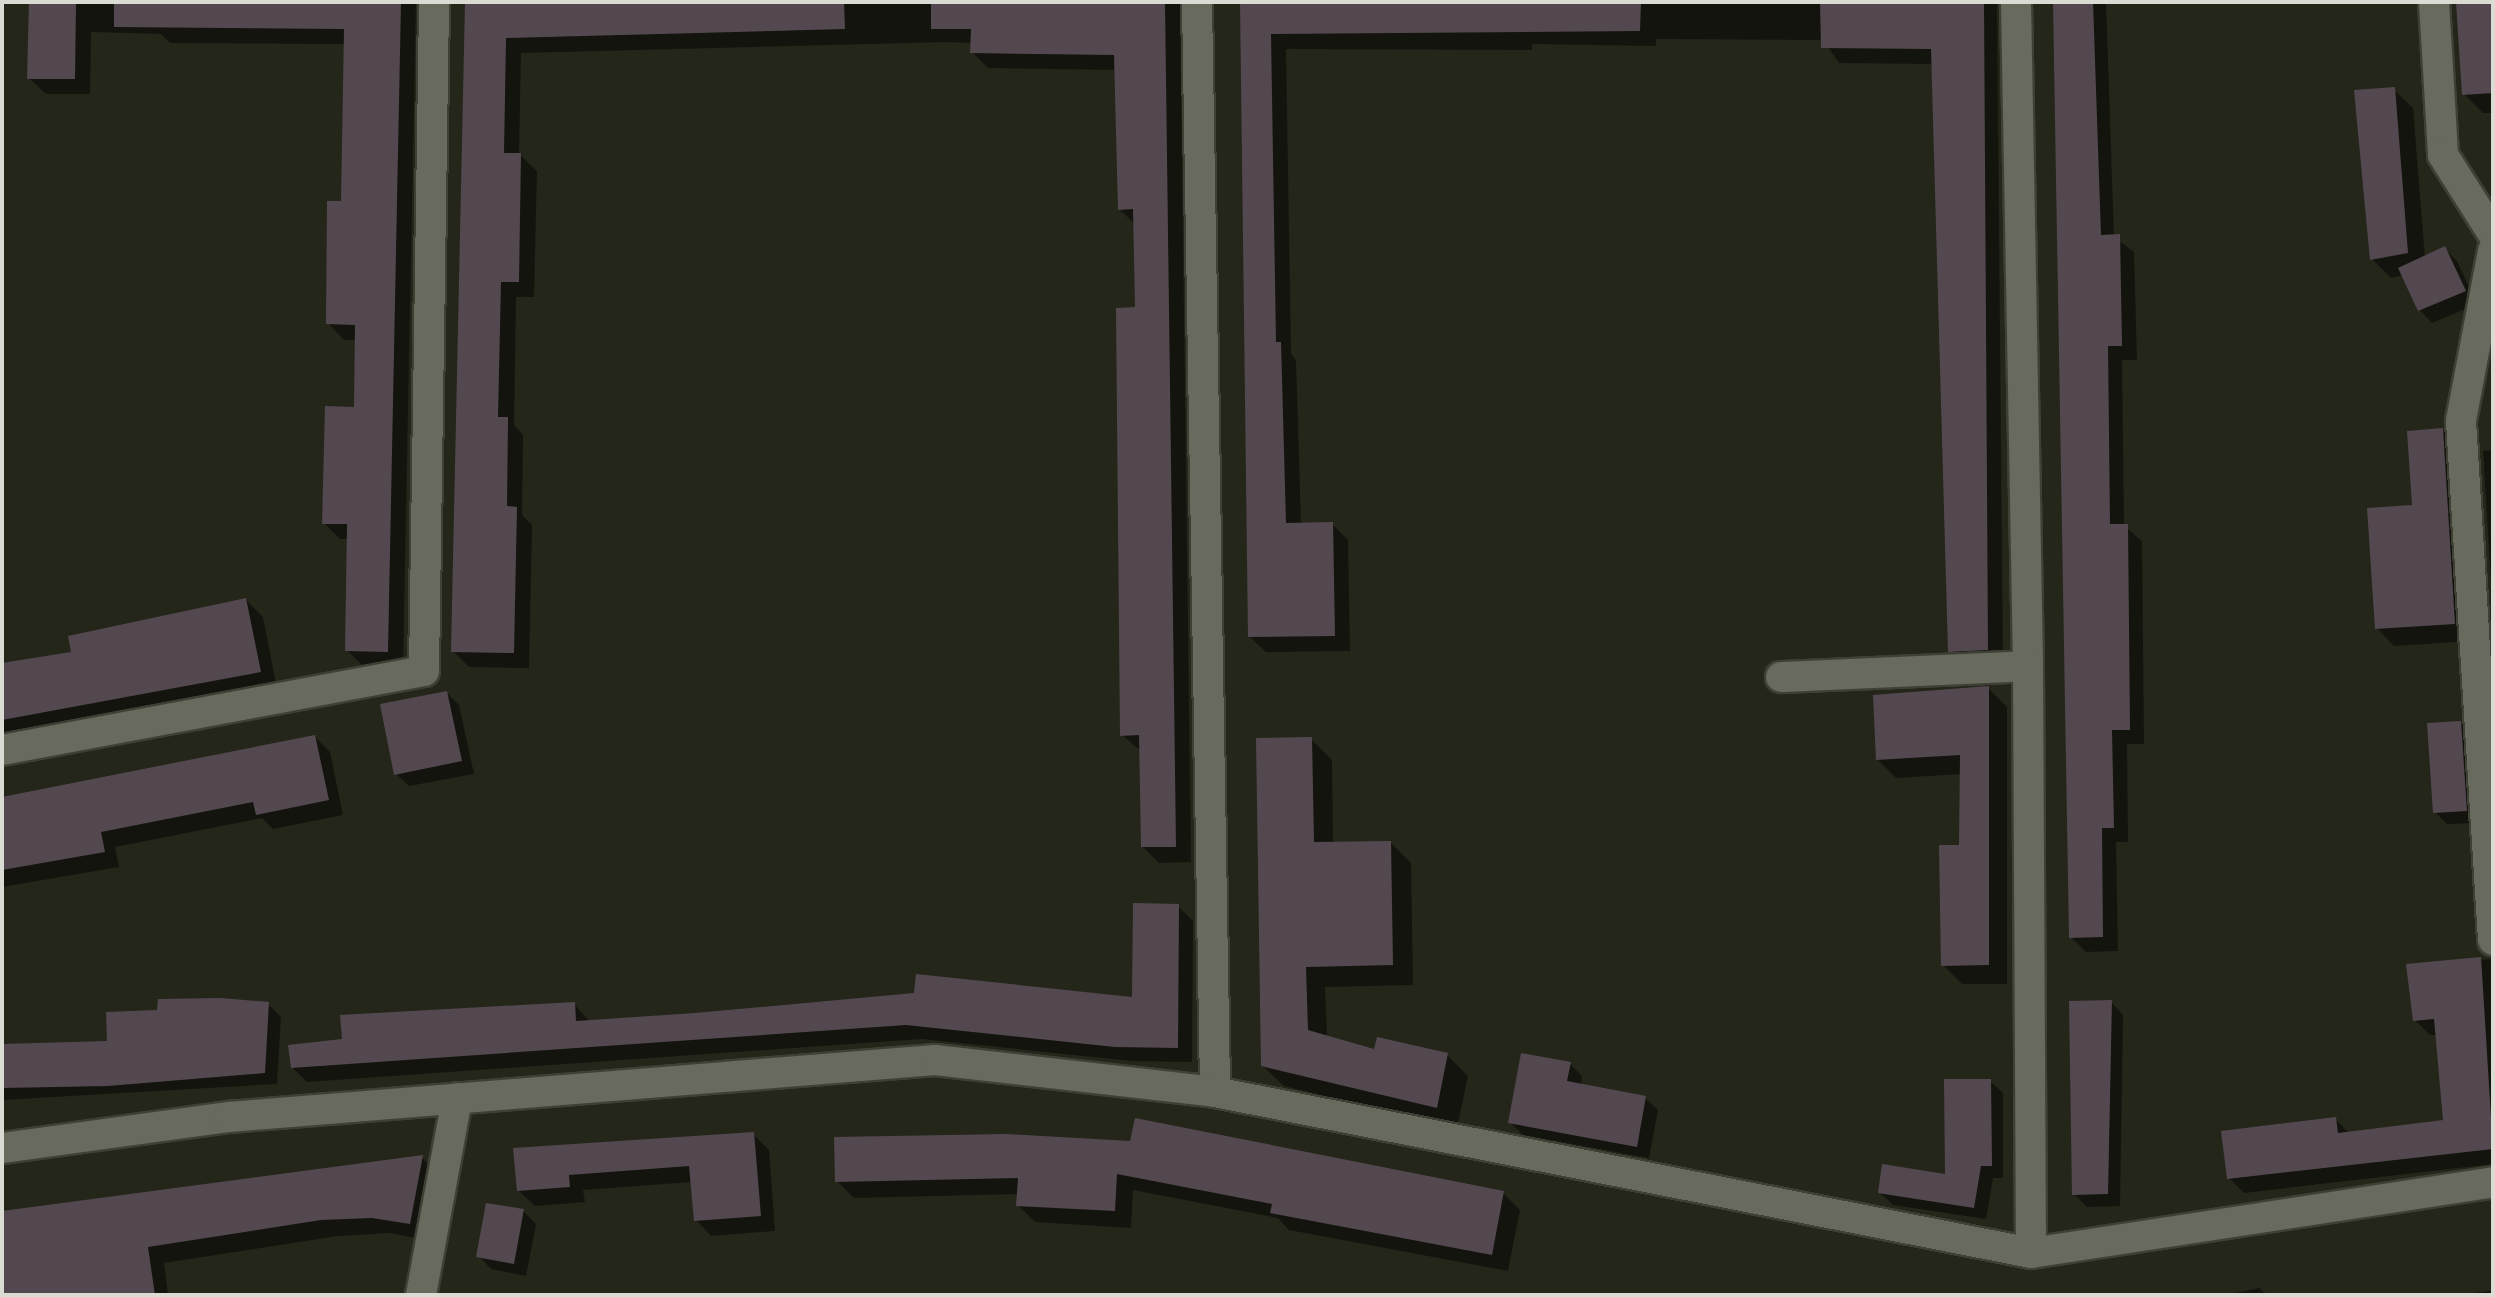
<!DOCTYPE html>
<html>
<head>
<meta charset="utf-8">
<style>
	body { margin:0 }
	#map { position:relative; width:2495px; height:1297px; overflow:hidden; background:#24261a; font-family:Overpass,sans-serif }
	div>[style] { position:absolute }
	.shadow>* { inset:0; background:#0007 }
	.building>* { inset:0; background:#544850 }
	.roads { filter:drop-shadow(2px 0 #3e4036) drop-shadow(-2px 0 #3e4036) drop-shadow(0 2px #3e4036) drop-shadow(0 -2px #3e4036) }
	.minor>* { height:30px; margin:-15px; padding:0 15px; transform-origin:15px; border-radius:15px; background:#676a5c }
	span { translate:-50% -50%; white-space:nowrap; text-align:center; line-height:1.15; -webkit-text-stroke:6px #0d0e09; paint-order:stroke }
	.frame { position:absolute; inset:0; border:4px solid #dadbd3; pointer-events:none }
</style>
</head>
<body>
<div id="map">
	<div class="shadow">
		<div style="clip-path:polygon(31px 2px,416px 2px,403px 667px,363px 666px,347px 650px,349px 539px,340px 539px,324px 523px,356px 409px,357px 340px,344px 340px,328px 323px,343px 204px,346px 44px,170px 43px,161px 34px,91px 32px,90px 94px,46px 94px,29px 78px)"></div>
		<div style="clip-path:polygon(467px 2px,1180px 3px,1191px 862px,1159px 863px,1143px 847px,1141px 751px,1122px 735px,1137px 309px,1136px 225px,1119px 209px,1117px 70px,988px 68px,972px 52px,972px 43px,948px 42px,521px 53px,519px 154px,537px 171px,534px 297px,516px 297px,514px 425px,523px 435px,522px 515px,532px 525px,529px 668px,469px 667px,453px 651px)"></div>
		<div style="clip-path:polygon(1242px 2px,1997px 2px,2003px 665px,1965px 667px,1950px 651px,1933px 64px,1839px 63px,1823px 40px,1656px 39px,1656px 46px,1532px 44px,1532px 50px,1286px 49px,1291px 354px,1296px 360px,1301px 524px,1332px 524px,1348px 540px,1350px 651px,1266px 652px,1250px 637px)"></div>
		<div style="clip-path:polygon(2054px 2px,2106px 2px,2114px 237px,2134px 252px,2137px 360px,2122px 360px,2124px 526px,2142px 541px,2144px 744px,2127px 744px,2128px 842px,2116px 842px,2118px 951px,2086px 952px,2071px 937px)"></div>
		<div style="clip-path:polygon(2458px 2px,2493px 2px,2493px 113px,2483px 113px,2464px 94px)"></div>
		<div style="clip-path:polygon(2394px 90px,2413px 108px,2425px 258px,2444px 248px,2457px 261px,2477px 304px,2432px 323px,2420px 310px,2404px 275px,2391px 278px,2372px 259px)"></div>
		<div style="clip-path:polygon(2443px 430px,2460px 448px,2472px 641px,2394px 646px,2377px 628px)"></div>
		<div style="clip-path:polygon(2493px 450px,2493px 615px,2483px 451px)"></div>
		<div style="clip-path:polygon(246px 600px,263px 617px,277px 689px,2px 737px,2px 678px)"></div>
		<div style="clip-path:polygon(1988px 688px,2007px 707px,2007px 984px,1962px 984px,1943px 965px,1961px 847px,1962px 774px,1896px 778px,1877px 759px)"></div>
		<div style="clip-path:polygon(447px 693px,459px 705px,474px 774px,409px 786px,396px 774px)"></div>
		<div style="clip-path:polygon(2461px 723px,2473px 735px,2479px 823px,2447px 824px,2435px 812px)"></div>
		<div style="clip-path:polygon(315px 737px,330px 752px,343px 815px,273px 829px,262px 818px,115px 847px,119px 867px,2px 887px,2px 799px)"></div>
		<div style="clip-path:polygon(1311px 739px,1332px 760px,1333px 844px,1391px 843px,1411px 863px,1413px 985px,1325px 987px,1327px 1038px,1376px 1051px,1447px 1055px,1468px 1076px,1457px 1128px,1284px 1086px,1263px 1066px)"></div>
		<div style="clip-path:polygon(1178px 906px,1193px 921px,1192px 1062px,1131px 1061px,922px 1039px,307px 1082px,292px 1067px,344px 1040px,574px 1004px,590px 1022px,1134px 999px)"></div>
		<div style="clip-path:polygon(2493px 959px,2493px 1164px,2244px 1193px,2229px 1178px,2335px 1119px,2349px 1133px,2445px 1122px,2438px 1035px,2430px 1035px,2415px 1020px,2409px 965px)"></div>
		<div style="clip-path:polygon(2111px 1002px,2123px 1015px,2120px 1206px,2087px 1207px,2074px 1194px)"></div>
		<div style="clip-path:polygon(268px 1004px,281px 1017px,277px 1084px,2px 1100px,2px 1045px,109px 1042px,159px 1012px)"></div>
		<div style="clip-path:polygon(1570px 1064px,1582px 1076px,1581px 1085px,1645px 1098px,1658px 1110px,1649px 1158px,1523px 1135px,1510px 1122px)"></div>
		<div style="clip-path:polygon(1990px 1081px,2003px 1093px,2003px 1178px,1993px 1178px,1986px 1219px,1893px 1205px,1880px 1193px,1947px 1176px)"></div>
		<div style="clip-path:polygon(753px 1134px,769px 1150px,775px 1231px,711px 1236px,696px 1220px,692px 1182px,583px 1190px,585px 1202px,535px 1206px,519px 1191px,515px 1149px)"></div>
		<div style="clip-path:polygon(836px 1139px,1503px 1193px,1520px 1210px,1508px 1271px,1289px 1230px,1278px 1218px,1133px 1190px,1131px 1228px,1035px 1222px,1018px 1205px,1019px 1194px,854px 1198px,837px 1181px)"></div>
		<div style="clip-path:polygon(422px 1158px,439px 1174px,426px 1240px,390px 1233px,338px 1236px,164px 1263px,168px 1295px,2px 1295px,2px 1216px)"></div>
		<div style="clip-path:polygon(523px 1211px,536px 1224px,526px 1276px,491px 1269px,479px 1256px)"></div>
		<div style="clip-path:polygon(2259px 1288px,2267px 1295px,2226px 1295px)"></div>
		<div style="clip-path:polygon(2491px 1291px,2493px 1295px,2456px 1295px)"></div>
	</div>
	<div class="building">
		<div style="clip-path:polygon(29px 2px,76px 2px,75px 79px,27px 79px)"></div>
		<div style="clip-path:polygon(114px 2px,401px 2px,388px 652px,345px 651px,347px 524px,322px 524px,325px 406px,354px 407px,355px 325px,326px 324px,327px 201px,341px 201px,344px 29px,114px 27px)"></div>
		<div style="clip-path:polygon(465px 2px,844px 2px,845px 29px,506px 38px,504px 153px,521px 153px,519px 282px,501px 282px,498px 417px,508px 417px,507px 506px,517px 507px,514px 653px,451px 652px)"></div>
		<div style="clip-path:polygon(931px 2px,1165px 2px,1176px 847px,1141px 847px,1139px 735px,1120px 736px,1116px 308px,1135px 307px,1133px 209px,1118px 210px,1114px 55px,970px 53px,971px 29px,931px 29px)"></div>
		<div style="clip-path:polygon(1240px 2px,1641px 2px,1640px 31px,1271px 34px,1276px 342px,1281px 342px,1286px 523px,1333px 522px,1335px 636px,1248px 637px)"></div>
		<div style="clip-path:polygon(1820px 2px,1984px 2px,1988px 650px,1948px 652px,1931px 49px,1821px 48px)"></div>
		<div style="clip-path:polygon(2053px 2px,2093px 2px,2101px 235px,2120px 234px,2122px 346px,2108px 346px,2110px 524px,2128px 524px,2130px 730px,2112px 730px,2114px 828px,2102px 828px,2103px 937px,2069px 938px)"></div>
		<div style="clip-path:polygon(2456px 2px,2493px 2px,2493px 93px,2462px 95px)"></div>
		<div style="clip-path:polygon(2395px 87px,2408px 253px,2370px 260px,2354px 90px)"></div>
		<div style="clip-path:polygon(2445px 246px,2466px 291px,2418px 311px,2398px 268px)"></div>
		<div style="clip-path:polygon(2443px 428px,2455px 624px,2375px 629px,2367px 508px,2412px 505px,2407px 431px)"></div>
		<div style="clip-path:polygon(246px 598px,261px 672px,2px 720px,2px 663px,71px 652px,68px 636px)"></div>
		<div style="clip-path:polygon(1989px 686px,1989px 965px,1941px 966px,1939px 845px,1959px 845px,1960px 755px,1876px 760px,1873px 695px)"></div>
		<div style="clip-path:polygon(447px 691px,462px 761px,394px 775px,380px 704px)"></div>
		<div style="clip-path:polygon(2461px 721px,2467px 811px,2433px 813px,2427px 723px)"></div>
		<div style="clip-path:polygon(315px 735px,329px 800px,256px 815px,253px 802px,101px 832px,105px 852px,2px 870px,2px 797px)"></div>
		<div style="clip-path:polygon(1312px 737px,1314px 842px,1391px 841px,1393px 965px,1306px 967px,1308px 1030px,1374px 1049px,1377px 1037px,1448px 1053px,1437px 1108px,1261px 1066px,1256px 738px)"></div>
		<div style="clip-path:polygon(1133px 903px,1179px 904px,1178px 1048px,1115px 1047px,906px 1025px,291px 1068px,288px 1045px,342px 1039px,340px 1015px,575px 1002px,576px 1021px,695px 1013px,914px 993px,916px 974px,1132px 997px)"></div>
		<div style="clip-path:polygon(2481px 957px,2493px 1149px,2227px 1179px,2221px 1131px,2336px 1117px,2338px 1133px,2443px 1120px,2434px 1019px,2413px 1021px,2406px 964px)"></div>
		<div style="clip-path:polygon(221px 998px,269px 1002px,265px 1073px,108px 1086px,2px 1088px,2px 1044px,107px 1041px,106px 1012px,157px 1010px,158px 999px)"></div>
		<div style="clip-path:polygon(2112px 1000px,2108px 1194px,2072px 1195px,2069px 1001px)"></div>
		<div style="clip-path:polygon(1521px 1053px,1571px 1062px,1567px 1081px,1646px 1096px,1637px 1147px,1508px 1123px)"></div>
		<div style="clip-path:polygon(1944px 1079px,1991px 1079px,1992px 1166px,1981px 1166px,1974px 1208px,1878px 1193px,1882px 1164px,1945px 1174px)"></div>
		<div style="clip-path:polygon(1135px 1118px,1504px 1191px,1492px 1255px,1270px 1213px,1272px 1204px,1117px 1174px,1115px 1211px,1016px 1206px,1018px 1178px,835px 1182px,834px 1137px,1007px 1134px,1130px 1141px)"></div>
		<div style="clip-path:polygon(754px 1132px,761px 1216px,694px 1221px,689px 1166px,569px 1175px,570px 1187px,517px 1191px,513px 1148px)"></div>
		<div style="clip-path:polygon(423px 1155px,410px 1224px,372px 1218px,321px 1220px,148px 1247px,155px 1295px,2px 1295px,2px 1211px)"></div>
		<div style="clip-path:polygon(486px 1203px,524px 1209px,514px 1264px,476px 1257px)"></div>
	</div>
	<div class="roads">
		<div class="minor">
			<div style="left:1197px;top:2px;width:1090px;rotate:89.05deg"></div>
			<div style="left:2016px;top:2px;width:664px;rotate:88.96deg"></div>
			<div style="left:2028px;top:666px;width:587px;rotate:89.71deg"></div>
			<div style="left:2434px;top:2px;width:153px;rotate:86.6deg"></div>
			<div style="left:2443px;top:155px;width:93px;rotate:57.7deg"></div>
			<div style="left:2493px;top:251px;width:173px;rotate:100.7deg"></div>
			<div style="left:2461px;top:421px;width:520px;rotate:86.47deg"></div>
			<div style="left:1781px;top:677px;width:247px;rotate:-2.5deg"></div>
			<div style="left:2px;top:750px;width:429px;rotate:-10.6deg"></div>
			<div style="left:424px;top:671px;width:669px;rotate:-89.14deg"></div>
			<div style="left:2px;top:1148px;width:229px;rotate:-7.8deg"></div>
			<div style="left:229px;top:1117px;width:708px;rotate:-4.62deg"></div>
			<div style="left:935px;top:1060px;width:282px;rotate:6.5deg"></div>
			<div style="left:1215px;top:1092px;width:832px;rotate:11.16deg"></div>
			<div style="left:2031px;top:1253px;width:467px;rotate:-8.7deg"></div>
			<div style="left:421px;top:1295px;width:200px;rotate:-79.6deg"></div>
		</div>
	</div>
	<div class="frame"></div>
</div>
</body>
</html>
